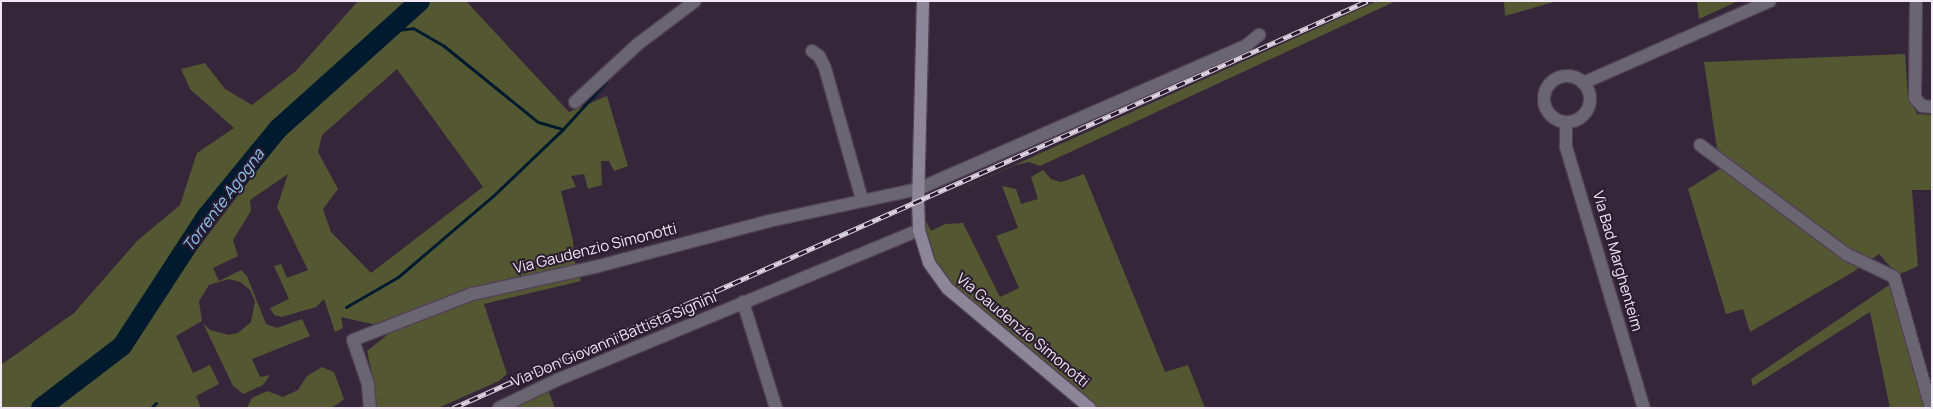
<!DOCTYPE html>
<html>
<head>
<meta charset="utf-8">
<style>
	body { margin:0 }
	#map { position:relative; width:1933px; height:409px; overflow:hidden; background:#35263a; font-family:Manrope,sans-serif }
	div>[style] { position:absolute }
	.green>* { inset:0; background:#535833 }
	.stream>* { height:3px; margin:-1.5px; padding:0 1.5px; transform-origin:1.5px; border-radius:1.5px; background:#011a2d }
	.river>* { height:20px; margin:-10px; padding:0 10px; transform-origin:10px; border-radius:10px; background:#011a2d }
	.roads { filter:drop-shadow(1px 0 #4f4154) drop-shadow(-1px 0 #4f4154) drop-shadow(0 1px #4f4154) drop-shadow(0 -1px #4f4154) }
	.street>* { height:12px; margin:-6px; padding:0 6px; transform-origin:6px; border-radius:6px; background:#6a6671 }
	.street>.ring { margin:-6px; padding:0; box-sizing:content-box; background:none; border:12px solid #6a6671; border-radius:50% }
	.secondary>* { height:12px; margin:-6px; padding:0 6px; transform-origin:6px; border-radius:6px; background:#8c8698 }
	.rail>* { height:5px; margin-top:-2.5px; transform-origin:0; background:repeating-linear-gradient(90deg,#2b1c30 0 9px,#ded4e2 0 18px); box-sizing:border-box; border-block:1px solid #ded4e2 }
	span { translate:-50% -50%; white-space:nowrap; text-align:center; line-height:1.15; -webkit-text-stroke:4px #2b1c30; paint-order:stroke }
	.street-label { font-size:15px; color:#f1e7f5 }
	.water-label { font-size:16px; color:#8ac7f5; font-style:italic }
	.frame { position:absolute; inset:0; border:2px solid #f1e7f5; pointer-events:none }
</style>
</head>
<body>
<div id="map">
	<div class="green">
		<div style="clip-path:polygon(358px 1px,410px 1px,289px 125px,121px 345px,39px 408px,1px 408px,1px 365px,74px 313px,137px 241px,180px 205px,197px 153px,234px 128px,190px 89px,181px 69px,205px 63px,225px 89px,252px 105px,296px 71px)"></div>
		<div style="clip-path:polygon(evenodd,413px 1px,466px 1px,569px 112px,607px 96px,628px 166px,614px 171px,609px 161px,601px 161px,602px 185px,588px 189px,584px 174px,571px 176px,576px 187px,561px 191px,573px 241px,574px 259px,581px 281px,484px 304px,507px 374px,499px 381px,438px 408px,374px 408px,374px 383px,367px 351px,387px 335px,386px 327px,341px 317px,343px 328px,335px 332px,324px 299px,316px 307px,282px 317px,274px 315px,270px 308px,289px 299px,274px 266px,281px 264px,287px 278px,308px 270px,277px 207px,288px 174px,250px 200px,251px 211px,233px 240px,238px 256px,213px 268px,219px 281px,241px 270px,247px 276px,266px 324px,277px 328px,302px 319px,310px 336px,252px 359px,260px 377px,270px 375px,263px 385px,243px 394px,233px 386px,203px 323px,210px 330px,229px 335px,238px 333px,251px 322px,255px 301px,250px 290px,240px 282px,229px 279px,209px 285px,199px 301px,202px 321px,176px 336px,193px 373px,210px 365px,219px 384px,196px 396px,201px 408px,42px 408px,123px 347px,290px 127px,413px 1px,397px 69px,483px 187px,371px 273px,331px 232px,323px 209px,338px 189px,318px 152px,322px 135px,397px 69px)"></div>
		<div style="clip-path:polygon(1377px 1px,1396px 1px,1040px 166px,1029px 162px,1016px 165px,924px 206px)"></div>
		<div style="clip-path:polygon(1504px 1px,1557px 1px,1505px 16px)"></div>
		<div style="clip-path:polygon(1697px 1px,1738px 1px,1699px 19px)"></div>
		<div style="clip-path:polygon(1905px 54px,1908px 97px,1917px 114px,1932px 115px,1932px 190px,1912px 190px,1918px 266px,1898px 275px,1879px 254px,1853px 272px,1750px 332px,1743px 309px,1726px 314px,1688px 189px,1720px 169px,1704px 62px)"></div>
		<div style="clip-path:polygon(1043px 170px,1051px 179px,1061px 182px,1084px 174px,1165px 372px,1188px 365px,1205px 408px,1090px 408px,948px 289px,923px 248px,924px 217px,931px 231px,945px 224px,963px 223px,1000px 297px,1019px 288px,996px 236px,1018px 228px,1002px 186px,1016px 189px,1021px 204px,1038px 199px,1031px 177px)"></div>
		<div style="clip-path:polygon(1892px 283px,1926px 408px,1890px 408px,1870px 312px,1753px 386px,1751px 379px)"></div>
		<div style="clip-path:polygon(322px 367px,334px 372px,344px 399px,338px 404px,330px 408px,247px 408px,252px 398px,267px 391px,283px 397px,298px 390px,307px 376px)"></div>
		<div style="clip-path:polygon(548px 390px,555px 408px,512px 408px)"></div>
	</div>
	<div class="stream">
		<div style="left:386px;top:31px;width:27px;rotate:-6deg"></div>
		<div style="left:413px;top:28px;width:36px;rotate:30deg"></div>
		<div style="left:444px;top:46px;width:121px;rotate:39deg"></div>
		<div style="left:538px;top:122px;width:25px;rotate:16deg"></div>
		<div style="left:346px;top:307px;width:60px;rotate:-30deg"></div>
		<div style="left:398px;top:277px;width:126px;rotate:-40.5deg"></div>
		<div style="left:494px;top:195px;width:95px;rotate:-43.7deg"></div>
		<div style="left:563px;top:129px;width:64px;rotate:-47.5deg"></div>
		<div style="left:151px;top:408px;width:7px;rotate:-45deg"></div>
	</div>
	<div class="river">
		<div style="left:41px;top:408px;width:102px;rotate:-37.4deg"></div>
		<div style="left:122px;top:346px;width:154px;rotate:-56.9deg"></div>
		<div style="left:206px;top:217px;width:114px;rotate:-50.7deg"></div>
		<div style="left:278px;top:129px;width:191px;rotate:-42deg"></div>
	</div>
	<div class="roads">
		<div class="street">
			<div style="left:1916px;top:1px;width:97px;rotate:90.6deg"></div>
			<div style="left:1915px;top:98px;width:11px;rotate:49deg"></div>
			<div style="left:1922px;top:106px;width:10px;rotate:6deg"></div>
			<div style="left:812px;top:51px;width:9px;rotate:36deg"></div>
			<div style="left:819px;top:56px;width:13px;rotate:63deg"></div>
			<div style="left:825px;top:68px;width:137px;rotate:74.3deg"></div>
			<div class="ring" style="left:1544px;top:76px;width:34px;height:34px"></div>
			<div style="left:1583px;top:83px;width:204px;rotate:-23.7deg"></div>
			<div style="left:575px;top:102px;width:86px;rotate:-42.6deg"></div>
			<div style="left:638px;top:44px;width:71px;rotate:-37deg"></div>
			<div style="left:1566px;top:122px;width:25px;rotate:90deg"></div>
			<div style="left:1566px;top:147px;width:272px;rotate:73.4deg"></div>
			<div style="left:1700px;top:145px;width:182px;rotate:36.7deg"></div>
			<div style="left:1846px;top:254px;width:53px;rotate:25.6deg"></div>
			<div style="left:1894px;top:277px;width:136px;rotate:74.2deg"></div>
			<div style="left:743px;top:302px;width:111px;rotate:72.7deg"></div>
			<div style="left:370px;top:408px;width:24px;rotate:-95deg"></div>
			<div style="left:368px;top:384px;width:46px;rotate:-108.8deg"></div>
			<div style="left:353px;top:340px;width:128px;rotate:-21.1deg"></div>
			<div style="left:472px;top:294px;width:126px;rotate:-12.4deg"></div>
			<div style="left:595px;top:267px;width:180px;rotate:-14.8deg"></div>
			<div style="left:769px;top:221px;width:152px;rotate:-12.1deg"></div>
			<div style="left:918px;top:189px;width:359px;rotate:-23.6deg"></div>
			<div style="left:1247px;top:45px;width:16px;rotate:-40deg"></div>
			<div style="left:499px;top:408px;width:64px;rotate:-25.8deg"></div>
			<div style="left:557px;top:380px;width:392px;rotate:-22.5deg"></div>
		</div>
		<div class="secondary">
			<div style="left:923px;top:1px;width:200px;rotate:91.4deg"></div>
			<div style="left:918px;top:201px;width:29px;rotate:88deg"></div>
			<div style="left:919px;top:230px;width:34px;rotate:73deg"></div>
			<div style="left:929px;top:263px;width:32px;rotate:54deg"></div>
			<div style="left:948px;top:289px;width:185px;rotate:40deg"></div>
		</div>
	</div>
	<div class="rail">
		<div style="left:453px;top:408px;width:1001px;rotate:-24deg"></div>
	</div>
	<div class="street-label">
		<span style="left:595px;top:248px;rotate:-14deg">Via Gaudenzio Simonotti</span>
		<span style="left:1618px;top:261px;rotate:74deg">Via Bad Marghenteim</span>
		<span style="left:1023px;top:330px;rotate:40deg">Via Gaudenzio Simonotti</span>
		<span style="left:614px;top:339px;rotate:-23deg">Via Don Giovanni Battista Signini</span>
	</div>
	<div class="water-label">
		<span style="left:223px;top:200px;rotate:-53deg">Torrente Agogna</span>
	</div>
	<div class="frame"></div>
</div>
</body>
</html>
